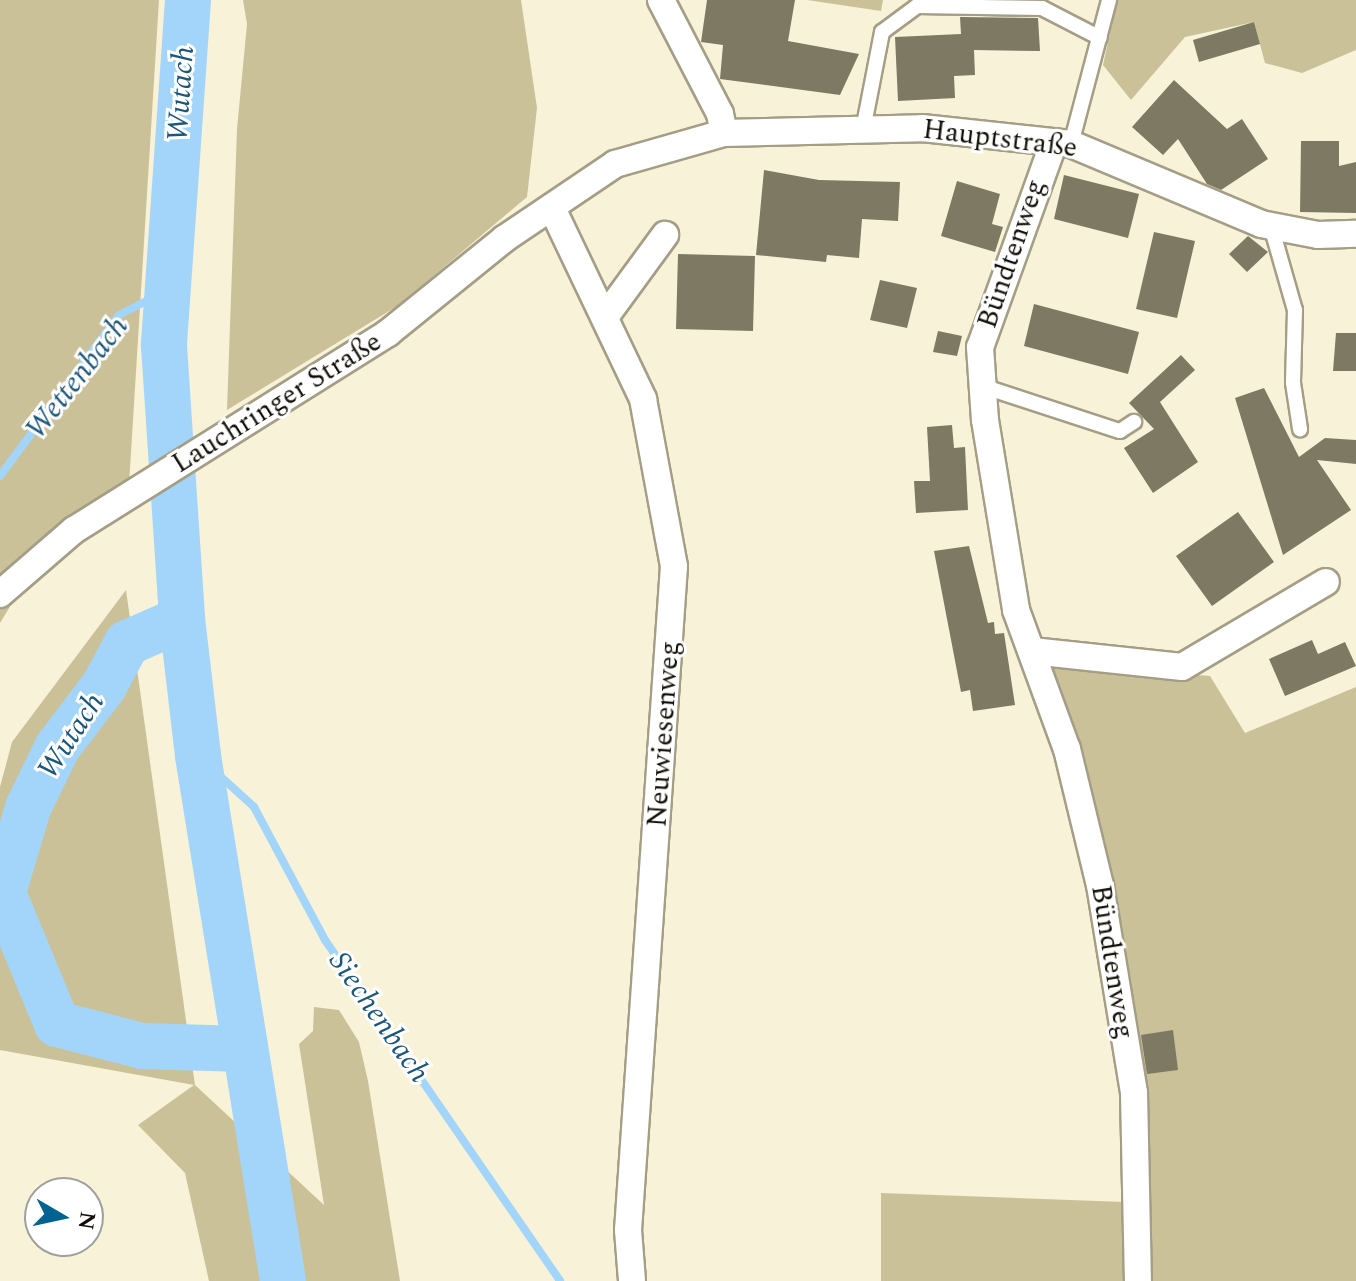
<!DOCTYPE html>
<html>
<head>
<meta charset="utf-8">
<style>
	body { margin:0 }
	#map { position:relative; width:1356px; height:1281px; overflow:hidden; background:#f8f2d9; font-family:Spectral,serif }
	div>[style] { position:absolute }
	.green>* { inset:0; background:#cbc198 }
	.stream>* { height:8px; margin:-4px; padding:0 4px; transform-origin:4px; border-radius:4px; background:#a2d5f9 }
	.river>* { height:46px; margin:-23px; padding:0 23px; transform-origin:23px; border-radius:23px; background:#a2d5f9 }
	.building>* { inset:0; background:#7e7962 }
	.roads { filter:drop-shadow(2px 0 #a49e86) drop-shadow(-2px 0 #a49e86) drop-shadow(0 2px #a49e86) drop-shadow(0 -2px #a49e86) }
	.lane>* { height:14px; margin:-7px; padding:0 7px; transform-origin:7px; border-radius:7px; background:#fff }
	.street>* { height:26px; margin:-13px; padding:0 13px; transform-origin:13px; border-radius:13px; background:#fff }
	span { translate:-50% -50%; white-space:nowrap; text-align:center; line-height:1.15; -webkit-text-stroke:6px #fff; paint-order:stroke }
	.street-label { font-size:28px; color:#100e06 }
	.water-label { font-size:30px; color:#1c5679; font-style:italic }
	.north { position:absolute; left:24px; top:1177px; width:80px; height:80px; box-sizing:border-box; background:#fff; border:2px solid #9f9f9b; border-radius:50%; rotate:99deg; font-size:22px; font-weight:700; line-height:32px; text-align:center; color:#100e06 }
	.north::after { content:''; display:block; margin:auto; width:28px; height:36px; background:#006291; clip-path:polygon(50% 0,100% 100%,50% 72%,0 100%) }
</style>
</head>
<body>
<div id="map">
	<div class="green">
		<div style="clip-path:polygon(0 0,159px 0,129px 485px,17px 595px,0 623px)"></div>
		<div style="clip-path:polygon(243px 0,521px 0,537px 108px,527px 197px,399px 305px,227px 410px,237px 129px,247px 24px)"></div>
		<div style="clip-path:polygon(807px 0,883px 0,881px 11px)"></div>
		<div style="clip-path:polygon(1117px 0,1356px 0,1356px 50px,1302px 73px,1265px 63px,1254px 22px,1185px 37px,1131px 100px,1103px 65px)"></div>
		<div style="clip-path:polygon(126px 590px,195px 1085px,324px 1205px,299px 1044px,313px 1031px,314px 1007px,339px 1010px,359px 1042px,368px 1081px,400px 1281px,209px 1281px,185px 1173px,138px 1125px,194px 1085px,0 1050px,0 787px,12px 742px)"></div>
		<div style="clip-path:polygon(1065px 665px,1210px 676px,1245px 733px,1356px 687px,1356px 1281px,1148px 1281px,1150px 1154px,1076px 748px,1053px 668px)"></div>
		<div style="clip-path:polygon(881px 1193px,1124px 1202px,1123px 1281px,881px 1281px)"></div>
	</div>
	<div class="stream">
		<div style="left:0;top:476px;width:200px;rotate:-53.5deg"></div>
		<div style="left:119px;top:315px;width:51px;rotate:-27.1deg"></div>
		<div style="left:198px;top:756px;width:76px;rotate:42.3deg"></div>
		<div style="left:254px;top:807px;width:151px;rotate:61.9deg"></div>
		<div style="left:325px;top:940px;width:414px;rotate:55.4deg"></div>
	</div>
	<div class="river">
		<div style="left:188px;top:0;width:347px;rotate:94deg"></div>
		<div style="left:164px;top:346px;width:274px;rotate:86.2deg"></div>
		<div style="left:182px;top:619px;width:138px;rotate:83.3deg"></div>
		<div style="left:198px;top:756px;width:532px;rotate:80.8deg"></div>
		<div style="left:182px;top:619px;width:60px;rotate:156.4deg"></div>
		<div style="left:127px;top:643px;width:49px;rotate:118.1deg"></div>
		<div style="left:104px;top:686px;width:78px;rotate:127.2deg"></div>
		<div style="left:57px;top:748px;width:67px;rotate:115.8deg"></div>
		<div style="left:28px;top:808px;width:89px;rotate:106.4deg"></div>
		<div style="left:3px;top:893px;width:142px;rotate:67.6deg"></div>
		<div style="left:57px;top:1024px;width:88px;rotate:14.5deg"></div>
		<div style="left:142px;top:1046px;width:102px;rotate:1.7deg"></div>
	</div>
	<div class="building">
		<div style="clip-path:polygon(707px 0,795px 0,788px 41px,859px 54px,840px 95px,720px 79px,723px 45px,701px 42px)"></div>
		<div style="clip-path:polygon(960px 17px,1038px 18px,1040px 51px,974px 50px,975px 75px,954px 76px,955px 98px,898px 101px,895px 37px,961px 34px)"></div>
		<div style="clip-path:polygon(1254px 22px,1260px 44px,1199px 62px,1193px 40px)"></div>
		<div style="clip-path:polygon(1174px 80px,1227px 129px,1242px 119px,1268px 159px,1221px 190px,1207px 184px,1178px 139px,1163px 155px,1132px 127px)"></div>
		<div style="clip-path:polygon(1301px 141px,1339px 141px,1339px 166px,1356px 162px,1356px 213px,1300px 212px)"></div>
		<div style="clip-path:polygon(764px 170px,819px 180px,900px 182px,898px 221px,862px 219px,859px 258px,827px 255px,826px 262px,756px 255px)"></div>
		<div style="clip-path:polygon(1064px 175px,1139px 194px,1128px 238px,1054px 219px)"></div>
		<div style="clip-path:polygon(957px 181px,1000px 194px,992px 224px,1003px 227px,995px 252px,941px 236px)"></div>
		<div style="clip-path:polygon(1154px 232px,1195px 241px,1177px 318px,1136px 309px)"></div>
		<div style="clip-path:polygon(1248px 236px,1268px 252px,1247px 272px,1229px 254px)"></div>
		<div style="clip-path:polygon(678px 254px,755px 256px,753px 331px,676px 329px)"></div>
		<div style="clip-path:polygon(880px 280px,917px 288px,907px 328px,870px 320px)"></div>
		<div style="clip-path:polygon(1034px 304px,1139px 332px,1128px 374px,1024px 346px)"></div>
		<div style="clip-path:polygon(938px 331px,962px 336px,957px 356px,933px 352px)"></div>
		<div style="clip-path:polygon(1336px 333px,1356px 333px,1356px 371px,1333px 371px)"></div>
		<div style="clip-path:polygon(1181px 355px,1195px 370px,1160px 402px,1198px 462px,1153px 493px,1124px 448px,1154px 429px,1129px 403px)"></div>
		<div style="clip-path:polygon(1264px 388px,1299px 457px,1325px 438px,1356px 440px,1356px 464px,1317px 460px,1351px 510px,1283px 555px,1235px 398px)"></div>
		<div style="clip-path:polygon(952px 425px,954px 448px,965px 447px,968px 510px,916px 513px,914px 481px,930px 481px,927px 427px)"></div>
		<div style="clip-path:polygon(1238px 512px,1274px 562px,1212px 606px,1176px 556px)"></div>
		<div style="clip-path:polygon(969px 546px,988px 623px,994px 622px,995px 634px,1004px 633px,1015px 705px,973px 711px,970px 690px,961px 692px,934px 551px)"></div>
		<div style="clip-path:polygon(1312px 640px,1318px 654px,1345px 642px,1356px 666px,1285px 696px,1269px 659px)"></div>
		<div style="clip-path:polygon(1173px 1030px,1178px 1070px,1147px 1074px,1141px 1035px)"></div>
	</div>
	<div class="roads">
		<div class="lane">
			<div style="left:863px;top:130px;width:100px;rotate:-79deg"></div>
			<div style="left:882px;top:32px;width:44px;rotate:-36.6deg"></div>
			<div style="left:917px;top:6px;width:125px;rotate:0.9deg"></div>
			<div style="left:1042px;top:8px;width:65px;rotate:27.3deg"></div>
			<div style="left:1071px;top:144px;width:149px;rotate:-75.2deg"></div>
			<div style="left:1271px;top:226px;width:87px;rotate:74.1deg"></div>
			<div style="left:1295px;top:310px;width:73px;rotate:91.6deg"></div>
			<div style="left:1293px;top:383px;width:47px;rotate:81.3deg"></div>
			<div style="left:982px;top:386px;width:145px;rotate:18.1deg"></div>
			<div style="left:1120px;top:431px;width:17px;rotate:-33deg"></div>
		</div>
		<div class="street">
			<div style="left:661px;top:0;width:128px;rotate:62.6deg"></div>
			<div style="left:720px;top:114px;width:19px;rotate:78deg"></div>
			<div style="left:1054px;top:142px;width:218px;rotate:109.8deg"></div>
			<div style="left:980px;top:347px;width:73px;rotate:86.1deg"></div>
			<div style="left:985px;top:420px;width:193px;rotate:80.7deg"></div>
			<div style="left:1016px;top:610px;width:148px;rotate:69.9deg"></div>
			<div style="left:1067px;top:749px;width:140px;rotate:76.4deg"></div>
			<div style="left:1100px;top:885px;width:211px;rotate:80.7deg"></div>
			<div style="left:1134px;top:1093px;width:188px;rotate:88.8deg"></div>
			<div style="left:552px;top:208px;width:212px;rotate:64.5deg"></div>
			<div style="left:643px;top:399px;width:170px;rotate:79.5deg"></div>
			<div style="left:674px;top:566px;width:666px;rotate:93.96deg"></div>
			<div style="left:628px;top:1230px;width:51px;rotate:85.5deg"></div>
			<div style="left:605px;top:317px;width:102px;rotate:-53.8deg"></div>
			<div style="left:0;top:594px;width:98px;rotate:-40.9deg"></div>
			<div style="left:74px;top:530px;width:371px;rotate:-32.1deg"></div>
			<div style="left:388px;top:333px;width:149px;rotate:-39deg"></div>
			<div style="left:504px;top:239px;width:134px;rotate:-34deg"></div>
			<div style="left:615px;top:164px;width:113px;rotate:-15.9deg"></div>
			<div style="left:724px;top:133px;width:198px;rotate:-1.4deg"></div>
			<div style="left:922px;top:128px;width:150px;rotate:6.1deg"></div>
			<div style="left:1071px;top:144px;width:206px;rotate:22.8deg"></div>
			<div style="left:1261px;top:224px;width:58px;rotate:10.9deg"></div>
			<div style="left:1318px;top:235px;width:38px;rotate:-2deg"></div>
			<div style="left:1032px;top:651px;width:151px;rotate:6.1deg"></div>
			<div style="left:1182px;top:667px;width:167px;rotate:-30.6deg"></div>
		</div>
	</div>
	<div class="street-label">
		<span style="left:1000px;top:139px;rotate:7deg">Hauptstraße</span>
		<span style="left:1012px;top:254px;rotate:-71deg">Bündtenweg</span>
		<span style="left:277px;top:403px;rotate:-32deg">Lauchringer Straße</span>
		<span style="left:664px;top:734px;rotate:-86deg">Neuwiesenweg</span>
		<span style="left:1112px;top:962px;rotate:81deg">Bündtenweg</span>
	</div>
	<div class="water-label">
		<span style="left:181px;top:94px;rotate:-86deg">Wutach</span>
		<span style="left:77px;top:378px;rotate:-52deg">Wettenbach</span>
		<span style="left:71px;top:736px;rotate:-57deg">Wutach</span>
		<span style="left:379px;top:1017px;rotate:55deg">Siechenbach</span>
	</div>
	<div class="north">N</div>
</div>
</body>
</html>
